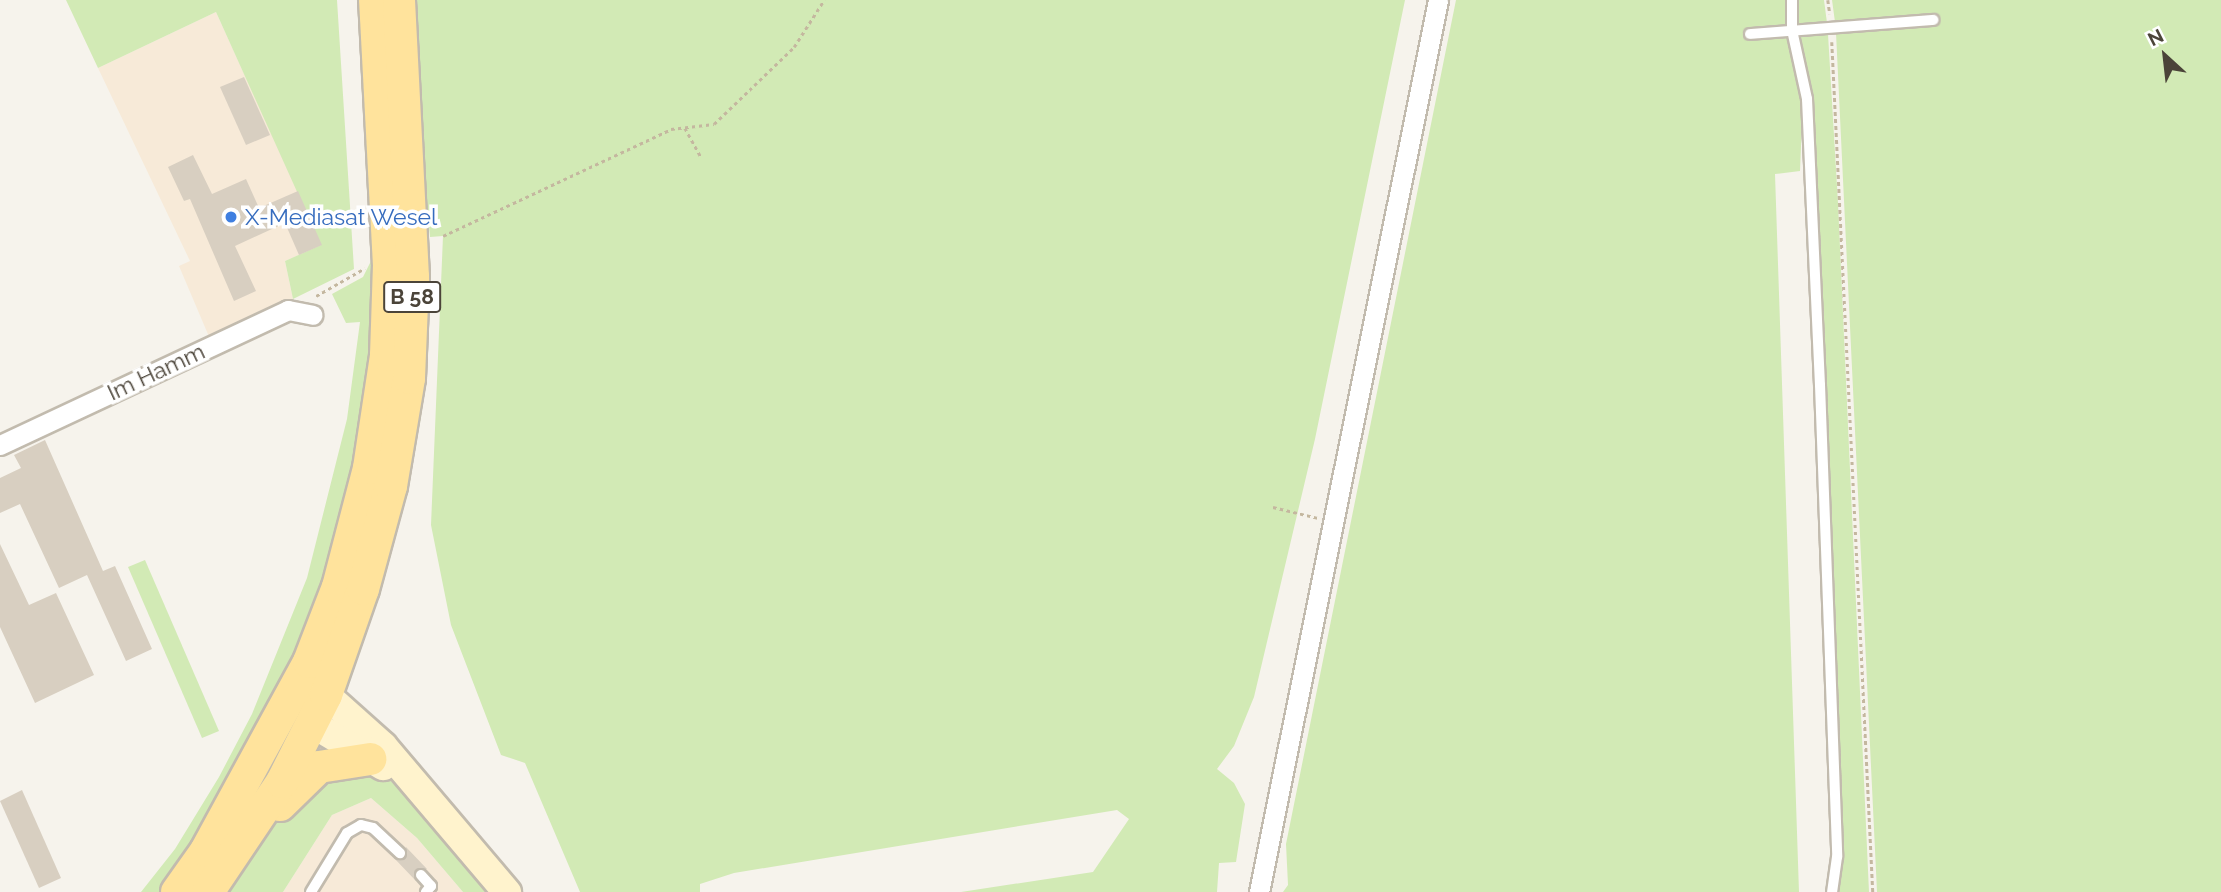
<!DOCTYPE html>
<html>
<head>
<meta charset="utf-8">
<style>
	body { margin:0 }
	#map { position:relative; width:2221px; height:892px; overflow:hidden; background:#f6f3ec; font-family:Raleway,sans-serif }
	div>[style] { position:absolute }
	.commercial>* { inset:0; background:#f7ead8 }
	.green>* { inset:0; background:#d2eab5 }
	.building>* { inset:0; background:#d8cfc1 }
	.path>* { height:2.5px; margin-top:-1.25px; transform-origin:0; background:repeating-linear-gradient(90deg,#c4b79f 0 3.5px,transparent 0 7px) }
	.roads { filter:drop-shadow(2px 0 #c2bbae) drop-shadow(-2px 0 #c2bbae) drop-shadow(0 2px #c2bbae) drop-shadow(0 -2px #c2bbae) }
	.lane>* { height:10px; margin:-5px; padding:0 5px; transform-origin:5px; border-radius:5px; background:#fff }
	.street>* { height:19px; margin:-9.5px; padding:0 9.5px; transform-origin:9.5px; border-radius:9.5px; background:#fff }
	.secondary>* { height:28px; margin:-14px; padding:0 14px; transform-origin:14px; border-radius:14px; background:#fff3cd }
	.primary>* { height:32px; margin:-16px; padding:0 16px; transform-origin:16px; border-radius:16px; background:#ffe39c }
	.dots>* { width:19px; height:19px; translate:-50% -50%; box-sizing:border-box; border:4px solid #fff; border-radius:50% }
	span { translate:-50% -50%; white-space:nowrap; text-align:center; line-height:1.15; -webkit-text-stroke:7px #fff; paint-order:stroke }
	.shield-label span { padding:2px 5px; background:#fff; border:2px solid; border-radius:5px; -webkit-text-stroke-width:0 }
	.shield-label { font-size:21px; color:#4b4439; font-weight:700 }
	.shop-label { font-size:23px; color:#366cbe }
	.left { translate:0 -50%; text-align:left }
	.street-label { font-size:23px; color:#4b4439 }
	.north { position:absolute; left:2130px; top:21px; width:70px; height:70px; -webkit-text-stroke:5px #fff; paint-order:stroke; rotate:333deg; font-size:19px; font-weight:700; line-height:28px; text-align:center; color:#4b4439 }
	.north::after { content:''; display:block; margin:auto; width:24px; height:32px; background:#4b4439; clip-path:polygon(50% 0,100% 100%,50% 72%,0 100%) }
</style>
</head>
<body>
<div id="map">
	<div class="commercial">
		<div style="clip-path:polygon(216px 12px,322px 245px,285px 261px,293px 299px,210px 339px,179px 266px,190px 261px,98px 68px)"></div>
		<div style="clip-path:polygon(371px 798px,417px 838px,463px 892px,283px 892px,332px 815px)"></div>
	</div>
	<div class="green">
		<div style="clip-path:polygon(66px 0,337px 0,354px 269px,293px 299px,285px 261px,321px 245px,216px 12px,98px 68px)"></div>
		<div style="clip-path:polygon(408px 0,1405px 0,1315px 439px,1254px 697px,1234px 746px,1217px 769px,1234px 783px,1245px 804px,1236px 862px,1219px 863px,1217px 892px,961px 892px,1093px 872px,1129px 819px,1117px 810px,734px 873px,700px 884px,700px 892px,580px 892px,525px 763px,501px 755px,451px 625px,431px 525px,443px 236px,430px 237px)"></div>
		<div style="clip-path:polygon(1456px 0,1788px 0,1788px 26px,1761px 28px,1762px 39px,1789px 37px,1803px 97px,1800px 171px,1775px 174px,1799px 892px,1283px 892px,1288px 885px,1286px 844px)"></div>
		<div style="clip-path:polygon(1797px 0,1824px 0,1827px 23px,1796px 25px)"></div>
		<div style="clip-path:polygon(1832px 0,2221px 0,2221px 892px,1877px 892px,1836px 33px,1920px 26px,1919px 14px,1835px 22px)"></div>
		<div style="clip-path:polygon(1828px 34px,1838px 203px,1869px 892px,1836px 892px,1831px 599px,1816px 176px,1811px 100px,1798px 36px)"></div>
		<div style="clip-path:polygon(376px 251px,379px 298px,360px 444px,326px 575px,295px 660px,260px 733px,173px 877px,161px 892px,141px 892px,175px 849px,219px 777px,252px 714px,307px 578px,347px 419px,360px 322px,346px 323px,332px 294px,363px 277px)"></div>
		<div style="clip-path:polygon(145px 560px,219px 731px,202px 738px,128px 567px)"></div>
		<div style="clip-path:polygon(350px 768px,387px 778px,406px 794px,485px 885px,486px 892px,463px 892px,417px 838px,371px 798px,332px 815px,283px 892px,220px 892px,267px 824px,315px 779px)"></div>
	</div>
	<div class="building">
		<div style="clip-path:polygon(244px 77px,270px 135px,246px 145px,220px 87px)"></div>
		<div style="clip-path:polygon(193px 155px,212px 194px,246px 179px,259px 208px,298px 191px,322px 245px,299px 255px,285px 223px,235px 246px,256px 291px,234px 301px,190px 199px,184px 201px,168px 167px)"></div>
		<div style="clip-path:polygon(45px 440px,103px 571px,115px 566px,152px 649px,126px 661px,87px 575px,59px 588px,20px 504px,0 513px,0 478px,21px 468px,14px 455px)"></div>
		<div style="clip-path:polygon(0 544px,29px 605px,56px 593px,94px 675px,35px 703px,0 627px)"></div>
		<div style="clip-path:polygon(22px 790px,61px 878px,39px 888px,0 801px)"></div>
		<div style="clip-path:polygon(406px 847px,427px 869px,416px 870px,416px 881px,394px 858px,405px 858px)"></div>
	</div>
	<div class="path">
		<div style="left:1828px;top:0;width:14px;rotate:82deg"></div>
		<div style="left:1832px;top:42px;width:851px;rotate:87.24deg"></div>
		<div style="left:685px;top:128px;width:33px;rotate:61deg"></div>
		<div style="left:443px;top:236px;width:252px;rotate:-25.1deg"></div>
		<div style="left:671px;top:129px;width:43px;rotate:-6.6deg"></div>
		<div style="left:714px;top:124px;width:111px;rotate:-43.9deg"></div>
		<div style="left:794px;top:47px;width:56px;rotate:-57.4deg"></div>
		<div style="left:316px;top:296px;width:56px;rotate:-29.7deg"></div>
		<div style="left:1273px;top:507px;width:46px;rotate:13.7deg"></div>
	</div>
	<div class="roads">
		<div class="lane">
			<div style="left:1792px;top:0;width:30px;rotate:90deg"></div>
			<div style="left:1792px;top:30px;width:71px;rotate:77.7deg"></div>
			<div style="left:1807px;top:99px;width:286px;rotate:87.4deg"></div>
			<div style="left:1820px;top:385px;width:472px;rotate:87.9deg"></div>
			<div style="left:1837px;top:857px;width:35px;rotate:98deg"></div>
			<div style="left:1750px;top:34px;width:184px;rotate:-4.4deg"></div>
			<div style="left:421px;top:875px;width:15px;rotate:48deg"></div>
			<div style="left:431px;top:886px;width:8px;rotate:130deg"></div>
			<div style="left:311px;top:892px;width:69px;rotate:-58.6deg"></div>
			<div style="left:347px;top:833px;width:16px;rotate:-30deg"></div>
			<div style="left:361px;top:825px;width:12px;rotate:14deg"></div>
			<div style="left:373px;top:828px;width:37px;rotate:43deg"></div>
		</div>
		<div class="street">
			<div style="left:0;top:445px;width:318px;rotate:-25.1deg"></div>
			<div style="left:288px;top:310px;width:25px;rotate:11deg"></div>
			<div style="left:1259px;top:892px;width:910px;rotate:-78.65deg"></div>
		</div>
		<div class="secondary">
			<div style="left:326px;top:695px;width:76px;rotate:41.8deg"></div>
			<div style="left:383px;top:746px;width:192px;rotate:49.7deg"></div>
			<div style="left:313px;top:724px;width:82px;rotate:31deg"></div>
		</div>
		<div class="primary">
			<div style="left:280px;top:805px;width:54px;rotate:-44.3deg"></div>
			<div style="left:319px;top:767px;width:52px;rotate:-8.9deg"></div>
			<div style="left:177px;top:892px;width:50px;rotate:-54.7deg"></div>
			<div style="left:206px;top:851px;width:215px;rotate:-61.4deg"></div>
			<div style="left:309px;top:662px;width:80px;rotate:-68.9deg"></div>
			<div style="left:338px;top:587px;width:123px;rotate:-75.4deg"></div>
			<div style="left:369px;top:468px;width:114px;rotate:-81.4deg"></div>
			<div style="left:386px;top:355px;width:89px;rotate:-88.1deg"></div>
			<div style="left:389px;top:266px;width:266px;rotate:-93deg"></div>
			<div style="left:208px;top:892px;width:133px;rotate:-56.1deg"></div>
			<div style="left:282px;top:782px;width:97px;rotate:-63.2deg"></div>
			<div style="left:326px;top:695px;width:112px;rotate:-70.8deg"></div>
			<div style="left:363px;top:589px;width:107px;rotate:-74.8deg"></div>
			<div style="left:391px;top:486px;width:109px;rotate:-80.5deg"></div>
			<div style="left:409px;top:378px;width:101px;rotate:-87.7deg"></div>
			<div style="left:413px;top:277px;width:277px;rotate:-92.9deg"></div>
		</div>
	</div>
	<div class="dots">
		<div style="left:231px;top:217px;background:#3f7fe0"></div>
	</div>
	<div class="shield-label">
		<span style="left:412px;top:297px">B 58</span>
	</div>
	<div class="shop-label">
		<span class="left" style="left:245px;top:217px">X-Mediasat Wesel</span>
	</div>
	<div class="street-label">
		<span style="left:156px;top:372px;rotate:-25deg">Im Hamm</span>
	</div>
	<div class="north">N</div>
</div>
</body>
</html>
